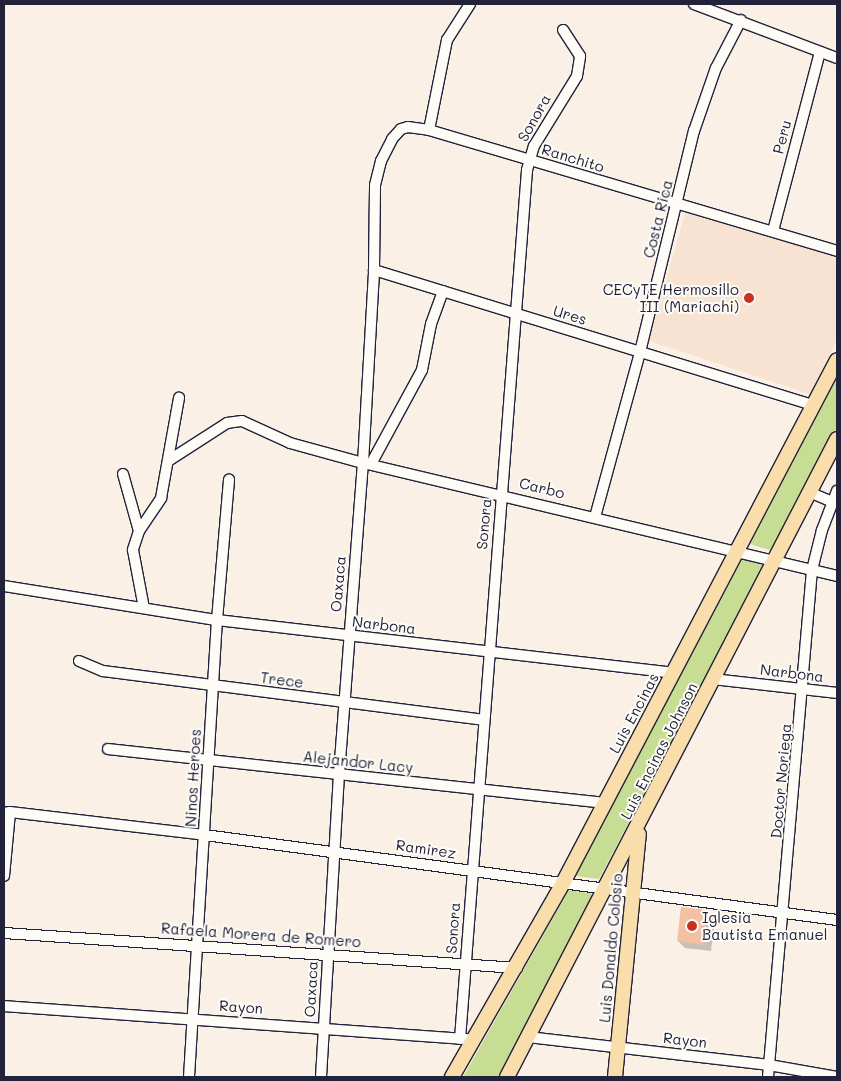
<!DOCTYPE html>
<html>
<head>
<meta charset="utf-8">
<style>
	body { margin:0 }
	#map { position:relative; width:841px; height:1081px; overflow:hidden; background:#fbf0e6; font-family:Mali,sans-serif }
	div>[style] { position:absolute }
	.built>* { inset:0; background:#f8e2d2 }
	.green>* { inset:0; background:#c7dd93 }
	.shadow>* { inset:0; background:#0003 }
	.building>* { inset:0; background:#f2c0a3 }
	.roads { filter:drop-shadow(1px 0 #22223b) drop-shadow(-1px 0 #22223b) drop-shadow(0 1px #22223b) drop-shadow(0 -1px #22223b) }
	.minor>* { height:10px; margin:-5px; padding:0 5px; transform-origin:5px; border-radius:5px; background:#fdfcf7 }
	.major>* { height:14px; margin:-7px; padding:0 7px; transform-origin:7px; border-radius:7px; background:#f9ddab }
	.dots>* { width:14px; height:14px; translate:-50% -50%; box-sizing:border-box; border:2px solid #fdfcf7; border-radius:50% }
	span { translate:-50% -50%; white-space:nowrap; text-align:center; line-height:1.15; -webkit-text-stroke:4px #fdfcf7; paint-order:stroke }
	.street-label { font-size:15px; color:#22223b }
	.poi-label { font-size:15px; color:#22223b }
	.right { translate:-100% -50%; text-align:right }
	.left { translate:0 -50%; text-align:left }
	.frame { position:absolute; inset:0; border:5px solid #22223b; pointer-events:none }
</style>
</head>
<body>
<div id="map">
	<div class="built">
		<div style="clip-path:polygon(685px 213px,837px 256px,837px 339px,810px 394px,649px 341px)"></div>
	</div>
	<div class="green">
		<div style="clip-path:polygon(837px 378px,837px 428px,772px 551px,750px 544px)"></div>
		<div style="clip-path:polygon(745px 554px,766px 562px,599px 879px,575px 876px)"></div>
		<div style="clip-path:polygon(569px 890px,595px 894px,499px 1077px,463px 1077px)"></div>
	</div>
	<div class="shadow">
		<div style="clip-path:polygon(708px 912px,715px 919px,711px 951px,685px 948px,678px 941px)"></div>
	</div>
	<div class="building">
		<div style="clip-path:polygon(681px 907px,708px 910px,704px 945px,677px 941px)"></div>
	</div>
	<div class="roads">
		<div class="minor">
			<div style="left:694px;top:4px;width:153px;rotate:20.7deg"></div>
			<div style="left:429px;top:130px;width:92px;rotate:-78.7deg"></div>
			<div style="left:447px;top:40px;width:43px;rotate:-57.4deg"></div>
			<div style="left:773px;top:231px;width:185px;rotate:-75.3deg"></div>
			<div style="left:374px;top:270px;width:459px;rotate:17.1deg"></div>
			<div style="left:168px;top:461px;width:70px;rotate:-32.8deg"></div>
			<div style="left:227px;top:423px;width:15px;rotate:-8deg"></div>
			<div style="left:242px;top:421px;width:53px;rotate:24.6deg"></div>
			<div style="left:290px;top:443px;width:76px;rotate:15.3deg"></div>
			<div style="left:363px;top:463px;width:487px;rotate:13.4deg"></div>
			<div style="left:371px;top:464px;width:107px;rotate:-61.5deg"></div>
			<div style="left:422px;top:370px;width:47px;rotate:-78.9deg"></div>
			<div style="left:431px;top:324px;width:35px;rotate:-70deg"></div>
			<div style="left:123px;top:474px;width:59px;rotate:74.3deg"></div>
			<div style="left:139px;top:531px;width:20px;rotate:108deg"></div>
			<div style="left:133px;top:550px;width:59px;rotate:79.3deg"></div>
			<div style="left:809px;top:492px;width:25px;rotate:23deg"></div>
			<div style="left:595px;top:517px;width:171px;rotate:-74.7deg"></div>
			<div style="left:640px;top:352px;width:228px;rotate:-76.3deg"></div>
			<div style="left:694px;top:131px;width:67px;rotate:-70.8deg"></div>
			<div style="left:716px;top:68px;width:54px;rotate:-62.5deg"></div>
			<div style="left:139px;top:531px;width:40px;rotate:-56deg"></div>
			<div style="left:161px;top:498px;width:102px;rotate:-79.8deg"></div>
			<div style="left:4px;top:586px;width:216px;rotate:9.1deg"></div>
			<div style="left:217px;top:620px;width:459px;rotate:6.6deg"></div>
			<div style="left:79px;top:661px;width:26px;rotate:23deg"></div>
			<div style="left:103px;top:671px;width:383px;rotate:7.3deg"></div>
			<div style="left:713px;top:679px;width:125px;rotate:6.4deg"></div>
			<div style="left:108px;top:749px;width:500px;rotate:6.2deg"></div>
			<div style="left:4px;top:813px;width:6px;rotate:-9deg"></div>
			<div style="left:10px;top:812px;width:196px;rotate:6.7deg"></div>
			<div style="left:205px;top:835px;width:638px;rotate:7.66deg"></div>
			<div style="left:4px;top:876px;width:64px;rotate:-84.6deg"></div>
			<div style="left:4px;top:933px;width:514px;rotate:3.9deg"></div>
			<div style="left:4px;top:1006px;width:464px;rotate:4.1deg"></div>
			<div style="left:528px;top:1037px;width:243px;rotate:6.6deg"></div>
			<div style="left:769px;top:1065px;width:69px;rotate:10deg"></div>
			<div style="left:460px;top:1039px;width:872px;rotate:-85.59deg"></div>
			<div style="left:527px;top:170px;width:25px;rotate:-74deg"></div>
			<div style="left:534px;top:146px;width:82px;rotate:-58.4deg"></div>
			<div style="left:577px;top:76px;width:20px;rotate:-81deg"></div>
			<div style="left:580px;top:56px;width:31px;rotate:-123deg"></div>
			<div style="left:189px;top:1077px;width:458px;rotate:-86.5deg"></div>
			<div style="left:217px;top:620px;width:141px;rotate:-85.1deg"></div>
			<div style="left:321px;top:1077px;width:304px;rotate:-86.6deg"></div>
			<div style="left:339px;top:774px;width:312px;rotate:-85.6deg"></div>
			<div style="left:363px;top:463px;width:193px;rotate:-86.7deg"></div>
			<div style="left:374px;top:270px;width:85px;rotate:-89.3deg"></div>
			<div style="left:375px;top:185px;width:25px;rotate:-76deg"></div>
			<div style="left:381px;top:161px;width:25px;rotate:-63deg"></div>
			<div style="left:392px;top:139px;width:13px;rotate:-48deg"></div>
			<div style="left:401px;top:129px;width:7px;rotate:-16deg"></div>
			<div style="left:408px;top:127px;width:21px;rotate:8deg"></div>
			<div style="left:429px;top:130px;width:426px;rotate:16.5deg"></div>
			<div style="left:768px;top:1077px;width:509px;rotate:-85.04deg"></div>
			<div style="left:812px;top:570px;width:41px;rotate:-76deg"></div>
			<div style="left:822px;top:530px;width:42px;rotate:-69deg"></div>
		</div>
		<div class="major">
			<div style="left:452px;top:1077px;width:224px;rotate:-60.2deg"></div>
			<div style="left:563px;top:883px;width:590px;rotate:-62.35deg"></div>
			<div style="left:507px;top:1077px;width:718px;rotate:-62.65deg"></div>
			<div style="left:615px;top:1077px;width:244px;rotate:-84.4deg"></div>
		</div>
	</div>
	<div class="dots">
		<div style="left:749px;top:298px;background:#c8321e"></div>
		<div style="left:692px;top:926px;background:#c8321e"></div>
	</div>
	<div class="street-label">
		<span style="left:534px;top:118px;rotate:-61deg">Sonora</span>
		<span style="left:782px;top:137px;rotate:-75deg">Peru</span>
		<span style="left:573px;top:158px;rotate:17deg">Ranchito</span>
		<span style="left:658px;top:219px;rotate:-76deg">Costa Rica</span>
		<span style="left:570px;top:315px;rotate:17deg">Ures</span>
		<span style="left:542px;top:488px;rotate:14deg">Carbo</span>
		<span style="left:484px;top:524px;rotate:-85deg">Sonora</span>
		<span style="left:338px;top:584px;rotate:-85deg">Oaxaca</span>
		<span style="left:384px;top:625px;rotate:7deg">Narbona</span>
		<span style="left:792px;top:673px;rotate:7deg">Narbona</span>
		<span style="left:282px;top:680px;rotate:7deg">Trece</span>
		<span style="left:634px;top:713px;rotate:-62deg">Luis Encinas</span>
		<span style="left:659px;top:751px;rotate:-63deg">Luis Encinas Johnson</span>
		<span style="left:358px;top:762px;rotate:6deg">Alejandor Lacy</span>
		<span style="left:193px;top:778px;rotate:-87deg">Ninos Heroes</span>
		<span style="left:781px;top:781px;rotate:-85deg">Doctor Noriega</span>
		<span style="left:426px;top:849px;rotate:8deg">Ramirez</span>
		<span style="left:453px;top:928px;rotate:-86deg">Sonora</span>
		<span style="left:261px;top:935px;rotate:4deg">Rafaela Morera de Romero</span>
		<span style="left:611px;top:948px;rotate:-85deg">Luis Donaldo Colosio</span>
		<span style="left:311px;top:989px;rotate:-87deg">Oaxaca</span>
		<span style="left:241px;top:1007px;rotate:4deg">Rayon</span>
		<span style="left:685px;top:1040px;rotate:7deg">Rayon</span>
	</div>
	<div class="poi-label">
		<span class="right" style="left:739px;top:298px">CECyTE Hermosillo<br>III (Mariachi)</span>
		<span class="left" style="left:702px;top:926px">Iglesia<br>Bautista Emanuel</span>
	</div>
	<div class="frame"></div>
</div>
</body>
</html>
